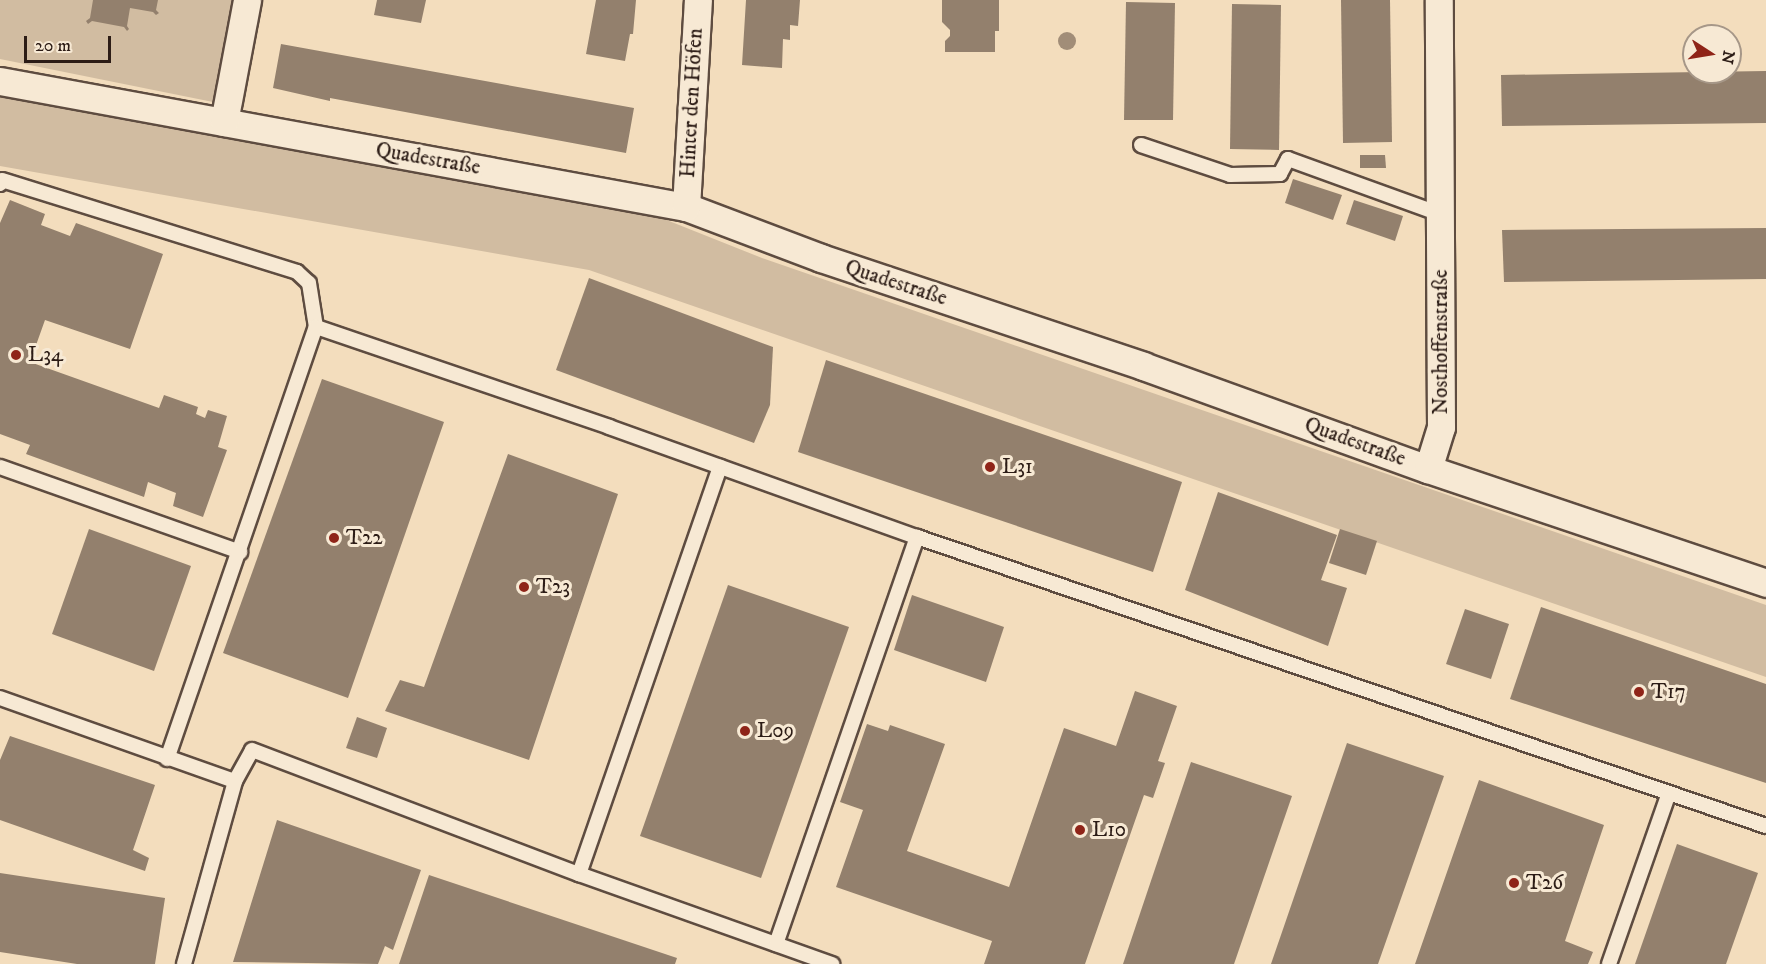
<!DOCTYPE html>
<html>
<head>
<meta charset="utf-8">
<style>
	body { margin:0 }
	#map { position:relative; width:1766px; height:964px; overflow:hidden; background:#f3ddbd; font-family:"IM FELL DW Pica",serif }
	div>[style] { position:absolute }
	.green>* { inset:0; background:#d1bca1 }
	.building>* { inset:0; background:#93806d }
	.roads { filter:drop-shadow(2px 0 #5e4c40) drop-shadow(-2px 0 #5e4c40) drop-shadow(0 2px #5e4c40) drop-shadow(0 -2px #5e4c40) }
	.lane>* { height:14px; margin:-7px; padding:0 7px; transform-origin:7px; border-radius:7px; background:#f7e9d4 }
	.street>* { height:27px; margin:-13.5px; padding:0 13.5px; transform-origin:13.5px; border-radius:13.5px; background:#f7e9d4 }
	.trees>* { width:18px; height:18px; margin:-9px; border-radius:50%; background:#a18d78 }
	.dots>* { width:16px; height:16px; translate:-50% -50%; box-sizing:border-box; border:3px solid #f7e9d4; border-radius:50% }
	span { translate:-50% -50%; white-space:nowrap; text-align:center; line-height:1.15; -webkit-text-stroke:6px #f7e9d4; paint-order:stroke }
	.street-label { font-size:21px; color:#2c1c16 }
	.poi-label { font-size:21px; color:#2c1c16 }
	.left { translate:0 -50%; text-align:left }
	.north { position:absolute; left:1682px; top:24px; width:60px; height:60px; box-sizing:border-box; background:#f7e9d4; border:2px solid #a69788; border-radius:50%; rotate:102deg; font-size:16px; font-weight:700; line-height:24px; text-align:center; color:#2c1c16 }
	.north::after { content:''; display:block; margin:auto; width:21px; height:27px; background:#8f2418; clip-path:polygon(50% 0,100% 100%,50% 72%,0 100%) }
	.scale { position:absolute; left:24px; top:36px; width:87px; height:27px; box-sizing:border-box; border:3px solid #2c1c16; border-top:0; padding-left:8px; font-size:18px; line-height:21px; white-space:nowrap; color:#2c1c16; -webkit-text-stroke:4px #f7e9d4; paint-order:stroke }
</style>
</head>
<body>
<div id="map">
	<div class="green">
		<div style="clip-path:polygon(0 0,240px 0,218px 103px,0 59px)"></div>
		<div style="clip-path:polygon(0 95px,620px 206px,654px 215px,762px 258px,1766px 605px,1766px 677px,589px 270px,0 166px)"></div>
	</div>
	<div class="building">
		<div style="clip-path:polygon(93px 0,158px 0,156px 10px,159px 13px,156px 15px,153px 12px,130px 8px,127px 26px,129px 29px,127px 31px,124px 27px,92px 21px,88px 24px,86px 21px,90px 18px)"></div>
		<div style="clip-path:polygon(377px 0,426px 0,421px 23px,374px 15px)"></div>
		<div style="clip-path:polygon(596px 0,636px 0,633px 34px,630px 34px,625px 61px,586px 54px)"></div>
		<div style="clip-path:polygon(746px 0,800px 0,798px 26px,790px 25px,790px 40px,783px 39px,782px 68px,742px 65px)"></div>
		<div style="clip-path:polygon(942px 0,999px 0,999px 31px,995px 31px,995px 52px,945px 52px,945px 41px,950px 36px,950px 30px,942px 22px)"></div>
		<div style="clip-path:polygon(1341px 0,1390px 0,1392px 142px,1343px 143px)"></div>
		<div style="clip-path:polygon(1126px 2px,1175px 3px,1173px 120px,1124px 120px)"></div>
		<div style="clip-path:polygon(1232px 4px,1281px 5px,1279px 150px,1230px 149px)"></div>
		<div style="clip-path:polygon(281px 44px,634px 108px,626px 153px,330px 98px,330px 101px,273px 88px)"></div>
		<div style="clip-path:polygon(1766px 71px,1766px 123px,1502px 126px,1501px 75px)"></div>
		<div style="clip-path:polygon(1360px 155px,1385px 155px,1386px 168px,1360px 168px)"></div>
		<div style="clip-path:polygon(1293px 179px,1342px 195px,1333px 220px,1285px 203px)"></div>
		<div style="clip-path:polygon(10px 200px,45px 214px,41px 225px,70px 236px,76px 223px,163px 254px,130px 349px,45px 320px,30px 362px,159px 408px,164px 395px,198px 407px,196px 414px,205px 418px,208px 410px,227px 416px,218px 447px,227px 450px,203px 517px,173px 506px,176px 493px,148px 482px,144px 497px,26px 454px,30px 445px,0 434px,0 223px)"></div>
		<div style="clip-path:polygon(1354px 200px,1403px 216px,1395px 241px,1346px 224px)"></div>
		<div style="clip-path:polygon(1766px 228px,1766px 279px,1504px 282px,1502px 230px)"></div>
		<div style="clip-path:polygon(589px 278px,773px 347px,770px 405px,754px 443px,556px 370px)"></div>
		<div style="clip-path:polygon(826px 360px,1182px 482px,1153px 572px,798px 452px)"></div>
		<div style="clip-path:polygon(322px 379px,444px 422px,348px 698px,223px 653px)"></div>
		<div style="clip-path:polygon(508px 454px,618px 494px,529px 760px,385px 711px,400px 680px,424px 687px)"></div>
		<div style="clip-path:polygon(1218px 492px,1337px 535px,1321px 580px,1347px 588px,1328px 646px,1185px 590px)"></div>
		<div style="clip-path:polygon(89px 529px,191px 566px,154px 671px,52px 634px)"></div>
		<div style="clip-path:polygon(1340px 529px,1377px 541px,1366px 575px,1329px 563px)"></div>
		<div style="clip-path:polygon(728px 585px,849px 627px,761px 878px,640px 836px)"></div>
		<div style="clip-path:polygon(912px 595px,1004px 627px,986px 682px,894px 650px)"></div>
		<div style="clip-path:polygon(1541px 607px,1766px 684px,1766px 783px,1510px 699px)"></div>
		<div style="clip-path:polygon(1465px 609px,1509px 624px,1491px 679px,1446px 664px)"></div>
		<div style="clip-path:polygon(1135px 691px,1177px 706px,1158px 761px,1165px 763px,1153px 798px,1144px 795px,1085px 964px,984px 964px,992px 941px,836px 887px,863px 810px,840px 802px,867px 724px,888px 731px,890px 725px,945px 744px,907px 851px,1009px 887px,1064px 728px,1116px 746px)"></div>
		<div style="clip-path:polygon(357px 717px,387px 728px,377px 758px,346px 748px)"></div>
		<div style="clip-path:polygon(10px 736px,155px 785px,133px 850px,149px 858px,145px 871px,0 820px,0 760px)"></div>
		<div style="clip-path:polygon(1347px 743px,1444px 776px,1378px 964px,1271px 964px)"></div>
		<div style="clip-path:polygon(1191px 762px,1292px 796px,1234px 964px,1123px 964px)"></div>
		<div style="clip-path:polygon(1479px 780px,1604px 825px,1565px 941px,1593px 952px,1588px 964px,1415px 964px)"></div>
		<div style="clip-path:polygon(277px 820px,421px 870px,393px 950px,385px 946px,378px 964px,233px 962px)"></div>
		<div style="clip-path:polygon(1677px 844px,1758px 873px,1726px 964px,1635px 964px)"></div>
		<div style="clip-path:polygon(0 873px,165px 898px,155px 964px,77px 964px,0 952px)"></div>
		<div style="clip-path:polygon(429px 875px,677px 958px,675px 964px,399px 964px)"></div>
	</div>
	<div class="roads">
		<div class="lane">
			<div style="left:1141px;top:145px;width:94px;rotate:18.6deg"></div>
			<div style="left:1230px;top:175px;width:50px;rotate:-1.1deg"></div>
			<div style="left:1280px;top:174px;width:17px;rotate:-62deg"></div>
			<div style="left:1288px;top:159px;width:162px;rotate:19.9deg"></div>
			<div style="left:0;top:184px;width:4px;rotate:-63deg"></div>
			<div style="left:2px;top:180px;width:309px;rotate:17.3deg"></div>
			<div style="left:297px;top:272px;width:16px;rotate:43deg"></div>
			<div style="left:309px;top:283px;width:45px;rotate:81deg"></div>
			<div style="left:0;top:467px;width:255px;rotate:19.5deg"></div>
			<div style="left:0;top:698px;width:249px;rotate:19.5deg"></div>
			<div style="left:235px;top:781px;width:35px;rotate:-61deg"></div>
			<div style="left:252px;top:750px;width:350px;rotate:20.8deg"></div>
			<div style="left:579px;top:874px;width:269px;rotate:19.6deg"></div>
			<div style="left:167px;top:759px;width:457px;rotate:-71deg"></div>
			<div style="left:316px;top:327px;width:310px;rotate:18.8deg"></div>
			<div style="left:609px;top:427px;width:327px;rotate:19.7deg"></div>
			<div style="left:917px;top:537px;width:897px;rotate:18.8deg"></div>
			<div style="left:579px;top:874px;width:431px;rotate:-70.9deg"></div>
			<div style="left:776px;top:944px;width:431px;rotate:-70.9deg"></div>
			<div style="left:184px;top:964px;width:190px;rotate:-74.4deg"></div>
			<div style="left:1609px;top:964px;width:181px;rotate:-70.7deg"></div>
		</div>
		<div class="street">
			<div style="left:0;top:81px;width:697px;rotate:10.41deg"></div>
			<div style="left:686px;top:207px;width:144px;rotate:20.7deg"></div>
			<div style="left:821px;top:258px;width:340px;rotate:18.5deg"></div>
			<div style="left:1143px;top:366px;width:303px;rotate:19.9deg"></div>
			<div style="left:1428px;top:469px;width:357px;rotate:18.6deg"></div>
			<div style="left:224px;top:122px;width:124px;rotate:-79.3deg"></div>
			<div style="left:686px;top:207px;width:207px;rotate:-86.7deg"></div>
			<div style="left:1428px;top:469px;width:44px;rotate:-72.8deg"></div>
			<div style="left:1441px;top:427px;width:427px;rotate:-90.3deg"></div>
		</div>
	</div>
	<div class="trees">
		<div style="left:1067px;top:41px"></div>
	</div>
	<div class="dots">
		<div style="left:16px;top:355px;background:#8f2418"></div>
		<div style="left:990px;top:467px;background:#8f2418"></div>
		<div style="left:334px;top:538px;background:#8f2418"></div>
		<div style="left:524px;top:587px;background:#8f2418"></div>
		<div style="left:1639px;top:692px;background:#8f2418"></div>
		<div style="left:745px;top:731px;background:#8f2418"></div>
		<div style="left:1080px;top:830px;background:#8f2418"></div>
		<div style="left:1514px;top:883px;background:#8f2418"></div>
	</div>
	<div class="street-label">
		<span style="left:692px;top:103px;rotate:-87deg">Hinter den Höfen</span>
		<span style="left:428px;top:159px;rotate:10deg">Quadestraße</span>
		<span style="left:896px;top:283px;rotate:18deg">Quadestraße</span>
		<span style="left:1441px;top:342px;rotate:-90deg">Nosthoffenstraße</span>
		<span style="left:1355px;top:442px;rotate:20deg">Quadestraße</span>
	</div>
	<div class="poi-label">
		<span class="left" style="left:28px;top:355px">L34</span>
		<span class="left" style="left:1002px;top:467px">L31</span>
		<span class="left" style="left:346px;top:538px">T22</span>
		<span class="left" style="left:536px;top:587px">T23</span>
		<span class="left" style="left:1651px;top:692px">T17</span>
		<span class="left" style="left:757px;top:731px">L09</span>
		<span class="left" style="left:1092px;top:830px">L10</span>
		<span class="left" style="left:1526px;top:883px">T26</span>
	</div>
	<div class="north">N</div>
	<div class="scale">20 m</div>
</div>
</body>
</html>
